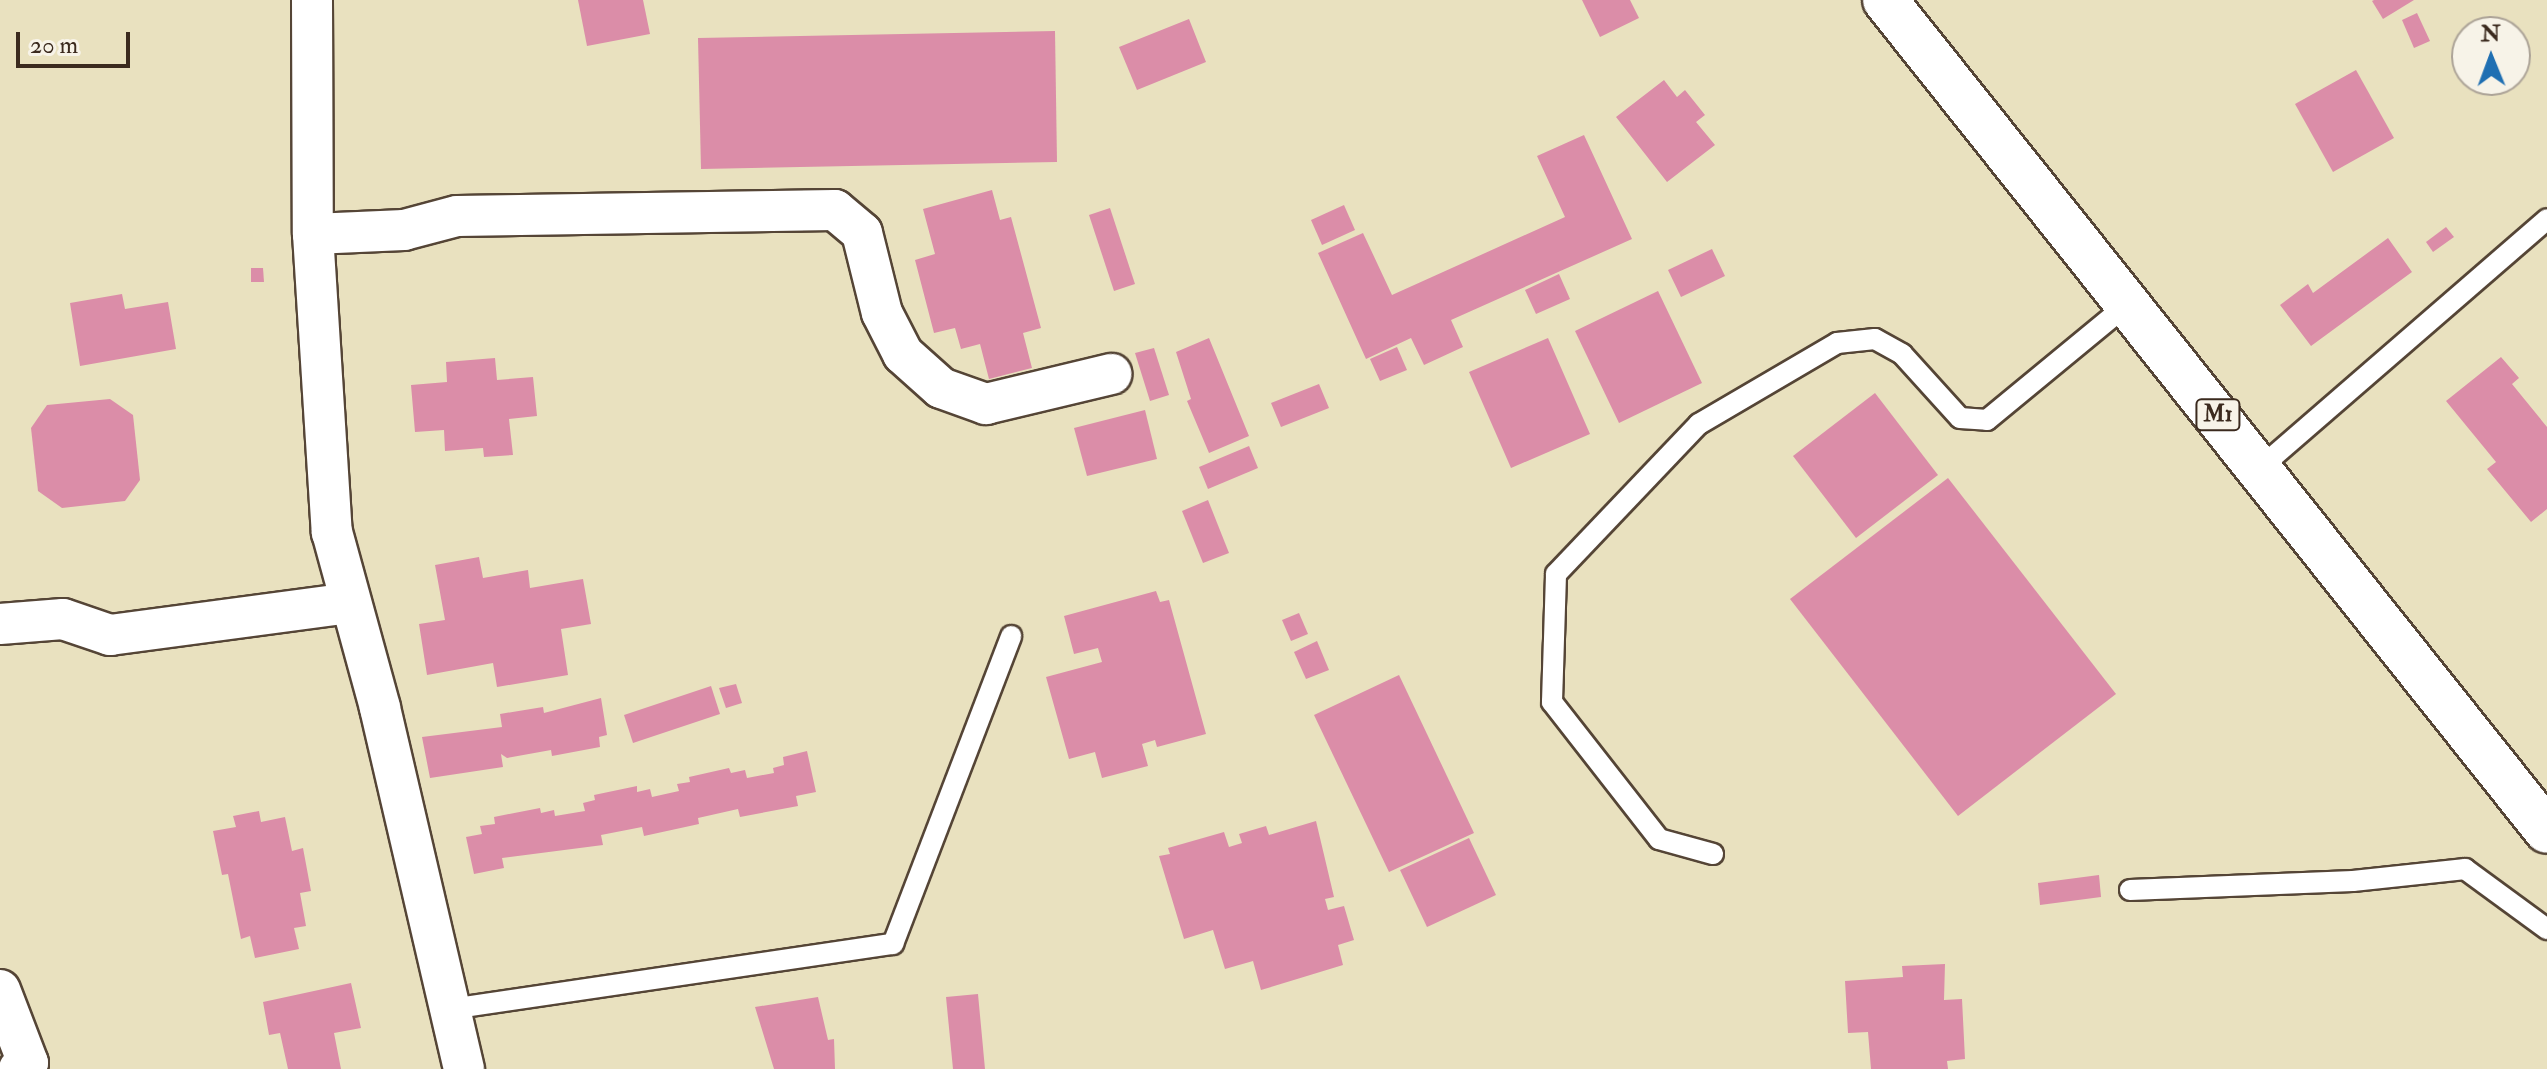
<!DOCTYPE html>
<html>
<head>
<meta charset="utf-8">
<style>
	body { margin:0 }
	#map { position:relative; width:2547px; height:1069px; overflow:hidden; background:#e9e1bf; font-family:"IM FELL Double Pica",serif }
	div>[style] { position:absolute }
	.building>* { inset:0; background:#db8da8 }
	.roads { filter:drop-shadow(2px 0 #554536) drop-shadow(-2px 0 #554536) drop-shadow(0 2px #554536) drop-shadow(0 -2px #554536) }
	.lane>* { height:20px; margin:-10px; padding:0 10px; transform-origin:10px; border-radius:10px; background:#fff }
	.street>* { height:40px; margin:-20px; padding:0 20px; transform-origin:20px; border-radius:20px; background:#fff }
	.highway>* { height:44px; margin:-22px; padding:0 22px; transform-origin:22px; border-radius:22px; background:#fff }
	span { translate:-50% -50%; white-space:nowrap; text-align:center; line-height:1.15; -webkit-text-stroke:6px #f7f3e8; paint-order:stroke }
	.shield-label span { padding:2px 6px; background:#f7f3e8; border:2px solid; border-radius:6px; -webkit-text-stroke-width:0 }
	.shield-label { font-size:22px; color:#3b2a1e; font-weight:700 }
	.north { position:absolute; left:2451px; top:16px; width:80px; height:80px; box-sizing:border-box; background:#f7f3e8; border:2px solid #aca397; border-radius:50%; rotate:359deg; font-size:22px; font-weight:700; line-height:32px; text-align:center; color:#3b2a1e }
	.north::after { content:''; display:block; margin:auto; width:28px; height:36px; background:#1f6fb2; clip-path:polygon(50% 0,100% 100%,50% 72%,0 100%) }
	.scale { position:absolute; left:16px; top:32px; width:114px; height:36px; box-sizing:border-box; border:4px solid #3b2a1e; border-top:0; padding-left:10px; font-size:24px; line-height:28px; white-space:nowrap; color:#3b2a1e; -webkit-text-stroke:6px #f7f3e8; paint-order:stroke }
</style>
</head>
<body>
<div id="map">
	<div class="building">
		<div style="clip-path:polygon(578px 0,643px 0,650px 34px,587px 46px)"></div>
		<div style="clip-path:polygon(1582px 0,1630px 0,1639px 18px,1600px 37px)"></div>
		<div style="clip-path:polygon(2414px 0,2383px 19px,2372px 1px,2374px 0)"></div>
		<div style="clip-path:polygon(2417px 13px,2430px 41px,2414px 48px,2402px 20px)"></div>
		<div style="clip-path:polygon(1189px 19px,1206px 62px,1137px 90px,1119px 47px)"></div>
		<div style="clip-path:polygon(1055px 31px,1057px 162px,701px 169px,698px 38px)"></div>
		<div style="clip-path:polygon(2356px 70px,2394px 138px,2333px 172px,2295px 104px)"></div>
		<div style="clip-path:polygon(1664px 80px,1677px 97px,1685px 90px,1705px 115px,1696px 122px,1715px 145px,1667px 182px,1616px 117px)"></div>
		<div style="clip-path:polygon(1584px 135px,1632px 239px,1451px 320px,1463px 347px,1424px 365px,1411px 338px,1366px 359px,1318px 253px,1363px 233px,1392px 295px,1565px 217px,1537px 156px)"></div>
		<div style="clip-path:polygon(992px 190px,1000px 220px,1011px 217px,1041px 328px,1023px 333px,1032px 368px,989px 379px,980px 344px,961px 349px,955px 328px,934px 333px,915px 260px,935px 254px,923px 209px)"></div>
		<div style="clip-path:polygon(1344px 205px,1355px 230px,1322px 245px,1311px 220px)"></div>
		<div style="clip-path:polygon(1110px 208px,1135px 284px,1114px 291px,1089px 215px)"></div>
		<div style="clip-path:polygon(2446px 227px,2454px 237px,2433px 252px,2426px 242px)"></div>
		<div style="clip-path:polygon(2388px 238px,2412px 272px,2311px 346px,2280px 305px,2308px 284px,2313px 293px)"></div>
		<div style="clip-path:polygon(1712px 249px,1725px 276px,1681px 297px,1668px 270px)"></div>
		<div style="clip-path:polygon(251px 268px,263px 268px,264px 282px,251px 282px)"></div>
		<div style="clip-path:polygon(1559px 274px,1570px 299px,1536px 314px,1525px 290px)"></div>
		<div style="clip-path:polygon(1658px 291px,1702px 383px,1619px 423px,1575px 331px)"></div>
		<div style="clip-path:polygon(122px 294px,125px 309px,168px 302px,176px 349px,80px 366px,70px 303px)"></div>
		<div style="clip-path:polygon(1209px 338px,1249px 436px,1209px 453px,1187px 401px,1191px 399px,1176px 352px)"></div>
		<div style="clip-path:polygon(1548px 338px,1590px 434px,1511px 468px,1469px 372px)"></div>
		<div style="clip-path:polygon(1397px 347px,1407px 370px,1380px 381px,1370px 359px)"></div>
		<div style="clip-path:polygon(1154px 348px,1169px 395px,1150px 401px,1135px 353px)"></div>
		<div style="clip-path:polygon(2501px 357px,2519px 378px,2512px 384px,2547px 427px,2547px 509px,2531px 522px,2487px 469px,2496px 462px,2446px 401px)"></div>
		<div style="clip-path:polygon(495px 358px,497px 380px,533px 377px,537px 416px,509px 419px,513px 455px,484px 457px,483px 448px,445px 451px,444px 430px,415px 432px,411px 385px,447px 382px,446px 362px)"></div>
		<div style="clip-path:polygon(1319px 384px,1329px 408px,1281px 427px,1271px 403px)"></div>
		<div style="clip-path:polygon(1875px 393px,1938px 475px,1856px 538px,1793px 456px)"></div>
		<div style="clip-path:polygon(110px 399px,133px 415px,140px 480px,125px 501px,62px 508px,38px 491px,31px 428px,47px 405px)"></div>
		<div style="clip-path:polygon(1145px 410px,1157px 459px,1087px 476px,1074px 428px)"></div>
		<div style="clip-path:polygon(1249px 446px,1258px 468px,1208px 489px,1199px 467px)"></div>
		<div style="clip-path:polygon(1948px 478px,2116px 694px,1958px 816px,1790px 599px)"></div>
		<div style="clip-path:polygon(1208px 500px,1229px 553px,1203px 563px,1182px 511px)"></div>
		<div style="clip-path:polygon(479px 557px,483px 578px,528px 570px,530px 588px,583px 579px,591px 624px,561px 629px,568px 675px,497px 687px,493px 663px,427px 675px,419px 624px,445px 620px,435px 565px)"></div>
		<div style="clip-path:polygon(1156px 591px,1160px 602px,1169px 600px,1206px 734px,1157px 747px,1155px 740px,1142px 744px,1148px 766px,1102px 778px,1095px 752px,1069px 759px,1046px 677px,1102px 662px,1098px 648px,1074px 654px,1064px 616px)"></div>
		<div style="clip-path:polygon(1299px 613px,1308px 634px,1291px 641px,1282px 620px)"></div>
		<div style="clip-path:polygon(1317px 641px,1329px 670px,1306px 679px,1294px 652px)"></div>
		<div style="clip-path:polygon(1399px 675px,1474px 833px,1389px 872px,1314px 715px)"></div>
		<div style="clip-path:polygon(736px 684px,742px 703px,726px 708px,719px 688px)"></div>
		<div style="clip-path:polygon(711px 686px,720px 714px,633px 743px,624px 715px)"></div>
		<div style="clip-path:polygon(601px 698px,607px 735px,599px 737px,600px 747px,552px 756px,551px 750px,507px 758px,501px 754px,503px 767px,430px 778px,422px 737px,502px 727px,500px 714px,543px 707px,544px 713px)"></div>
		<div style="clip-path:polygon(807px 751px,816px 792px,796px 796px,798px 806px,740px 817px,738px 809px,698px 818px,699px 824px,644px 836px,642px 827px,601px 835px,603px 845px,502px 858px,504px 868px,474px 874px,466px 837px,482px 834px,480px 826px,495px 824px,494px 817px,540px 808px,541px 813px,554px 810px,555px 816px,585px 811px,583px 803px,595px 800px,594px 795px,637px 786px,637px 792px,650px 789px,652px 797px,679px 791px,677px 784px,690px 782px,689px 777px,729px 768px,731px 773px,745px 770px,747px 778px,774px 773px,773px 768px,784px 765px,783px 757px)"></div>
		<div style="clip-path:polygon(259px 811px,261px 822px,285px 817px,292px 851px,303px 848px,311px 891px,300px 893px,306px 926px,294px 928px,299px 949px,255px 958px,250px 936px,241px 939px,228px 874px,222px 875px,213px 831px,236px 827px,233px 816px)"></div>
		<div style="clip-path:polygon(1316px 821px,1334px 897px,1325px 899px,1328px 910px,1344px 906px,1354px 940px,1338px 945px,1343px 965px,1261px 990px,1253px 961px,1225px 969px,1213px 930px,1184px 939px,1159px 856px,1170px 854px,1168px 848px,1224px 832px,1229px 847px,1242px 843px,1239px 834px,1266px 826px,1269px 835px)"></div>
		<div style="clip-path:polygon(1469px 838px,1496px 895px,1427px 927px,1400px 870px)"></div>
		<div style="clip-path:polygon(2099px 875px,2101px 897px,2040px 905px,2038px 883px)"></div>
		<div style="clip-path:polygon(1945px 964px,1944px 1000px,1962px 999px,1965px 1059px,1947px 1061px,1948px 1069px,1871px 1069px,1868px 1032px,1848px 1033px,1845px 981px,1903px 977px,1902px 966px)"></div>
		<div style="clip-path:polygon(351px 983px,361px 1028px,334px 1033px,341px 1069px,288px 1069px,280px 1033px,269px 1035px,263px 1002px)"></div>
		<div style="clip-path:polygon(978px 994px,985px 1069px,953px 1069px,946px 997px)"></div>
		<div style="clip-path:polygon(818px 997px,828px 1040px,834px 1039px,835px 1069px,774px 1069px,755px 1007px)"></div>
	</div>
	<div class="roads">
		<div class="lane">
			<div style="left:2260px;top:468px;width:380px;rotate:-40.9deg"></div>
			<div style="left:1713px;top:854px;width:56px;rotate:-164.5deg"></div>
			<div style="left:1659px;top:839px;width:174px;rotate:-128deg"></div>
			<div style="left:1552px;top:702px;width:128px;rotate:-88.2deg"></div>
			<div style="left:1556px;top:574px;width:207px;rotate:-46.4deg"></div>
			<div style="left:1699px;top:424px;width:160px;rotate:-30.4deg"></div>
			<div style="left:1837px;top:343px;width:38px;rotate:-6deg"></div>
			<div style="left:1875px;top:339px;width:31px;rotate:29deg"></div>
			<div style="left:1902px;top:354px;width:86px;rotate:47.8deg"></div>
			<div style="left:1960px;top:418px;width:27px;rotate:4deg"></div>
			<div style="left:1987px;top:420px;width:184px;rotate:-39.5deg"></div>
			<div style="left:2130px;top:890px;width:223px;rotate:-2.3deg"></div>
			<div style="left:2353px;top:881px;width:113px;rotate:-6.1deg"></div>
			<div style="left:2465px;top:869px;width:102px;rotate:36.2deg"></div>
			<div style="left:451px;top:1009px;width:447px;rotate:-8.4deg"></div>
			<div style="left:893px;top:944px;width:330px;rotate:-69deg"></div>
		</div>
		<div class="street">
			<div style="left:312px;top:0;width:234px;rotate:89.8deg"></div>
			<div style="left:313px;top:234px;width:299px;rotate:86.4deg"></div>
			<div style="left:332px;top:532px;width:182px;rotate:74.7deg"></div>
			<div style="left:380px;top:708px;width:371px;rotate:76.9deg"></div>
			<div style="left:313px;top:234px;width:91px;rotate:-2.5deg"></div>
			<div style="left:404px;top:230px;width:55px;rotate:-14.8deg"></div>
			<div style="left:457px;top:216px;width:378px;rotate:-0.9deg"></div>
			<div style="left:835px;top:210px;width:35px;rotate:40deg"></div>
			<div style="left:862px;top:233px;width:82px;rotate:76deg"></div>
			<div style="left:882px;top:313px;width:46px;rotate:62.9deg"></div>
			<div style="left:903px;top:354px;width:51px;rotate:41.8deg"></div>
			<div style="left:941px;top:388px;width:48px;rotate:19.6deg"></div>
			<div style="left:986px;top:404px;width:129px;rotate:-13.5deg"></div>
			<div style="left:0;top:624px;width:63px;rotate:-4.5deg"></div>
			<div style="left:63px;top:619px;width:50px;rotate:18.8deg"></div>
			<div style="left:110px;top:635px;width:242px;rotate:-7.6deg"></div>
			<div style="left:0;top:990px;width:78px;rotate:69deg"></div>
			<div style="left:28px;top:1063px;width:11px;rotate:146deg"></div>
		</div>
		<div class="highway">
			<div style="left:1885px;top:0;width:1062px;rotate:51.46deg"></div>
		</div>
	</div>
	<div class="shield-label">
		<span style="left:2218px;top:415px">M1</span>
	</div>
	<div class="north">N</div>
	<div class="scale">20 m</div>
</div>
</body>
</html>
